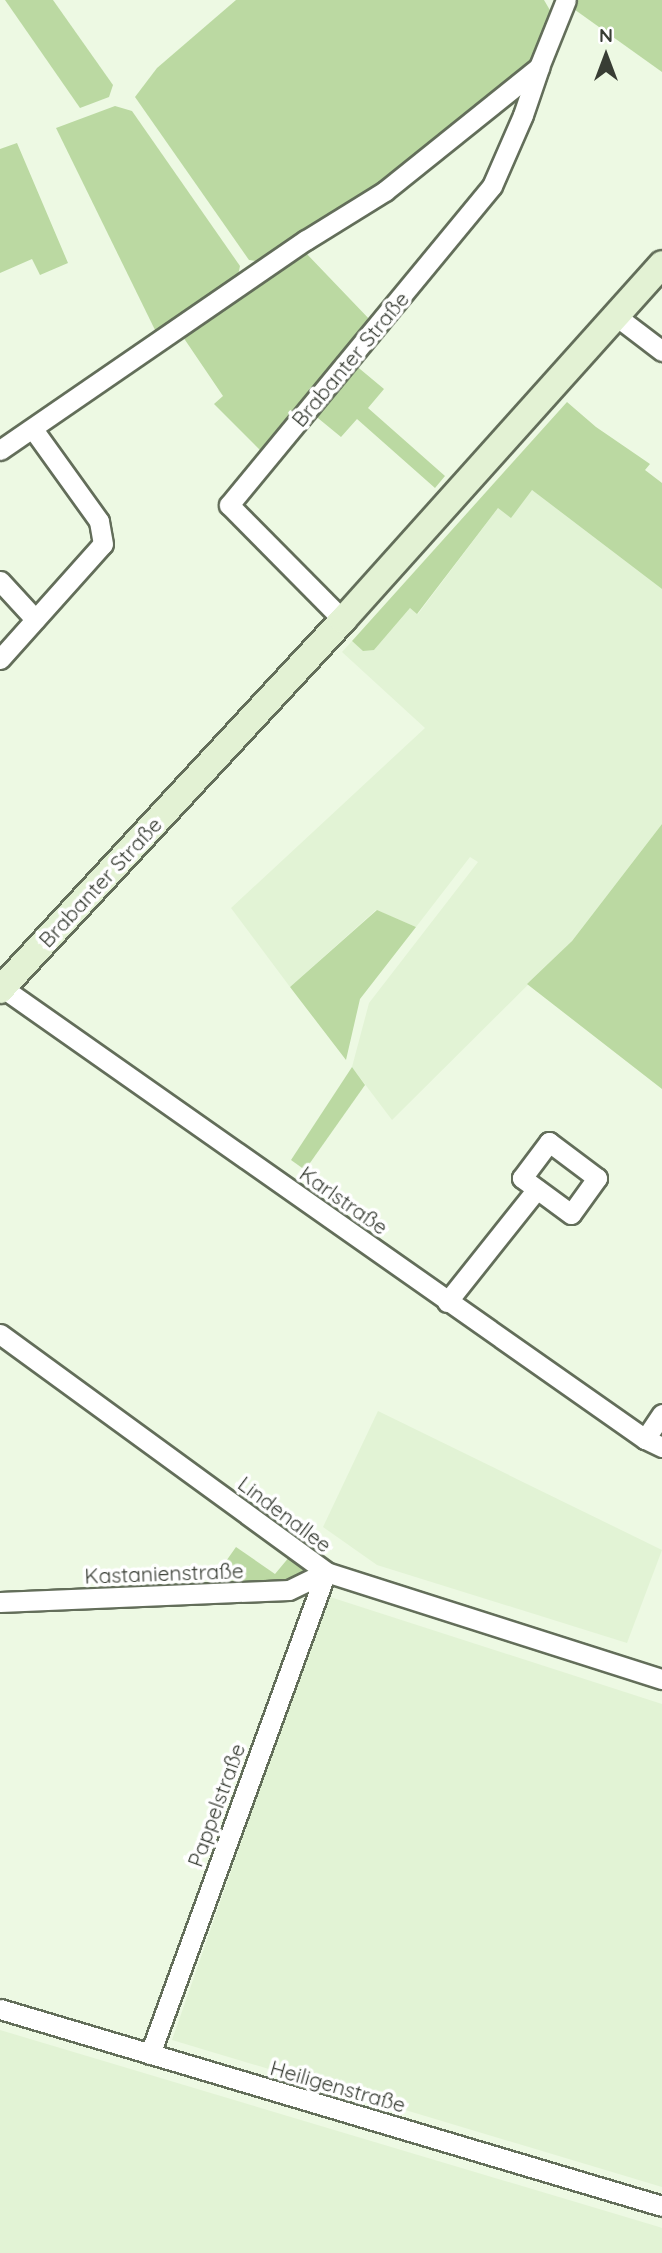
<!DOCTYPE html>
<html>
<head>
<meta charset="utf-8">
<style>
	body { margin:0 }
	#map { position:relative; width:662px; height:2253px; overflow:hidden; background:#edf9e3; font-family:Quicksand,sans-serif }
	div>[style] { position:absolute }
	.built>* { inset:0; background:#e2f3d5 }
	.green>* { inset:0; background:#bbd9a2 }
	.roads { filter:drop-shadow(2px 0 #636e5a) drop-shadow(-2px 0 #636e5a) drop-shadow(0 2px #636e5a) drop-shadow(0 -2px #636e5a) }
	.minor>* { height:19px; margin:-9.5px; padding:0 9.5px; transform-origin:9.5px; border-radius:9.5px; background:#fff }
	.secondary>* { height:26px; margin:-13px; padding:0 13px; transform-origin:13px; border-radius:13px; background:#e3f2d4 }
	span { translate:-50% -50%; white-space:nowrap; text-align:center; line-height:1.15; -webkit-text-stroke:7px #fff; paint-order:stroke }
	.street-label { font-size:21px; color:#383d34 }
	.north { position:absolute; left:571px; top:21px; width:70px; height:70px; -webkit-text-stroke:5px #fff; paint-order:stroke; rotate:0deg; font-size:19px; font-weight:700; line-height:28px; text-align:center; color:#383d34 }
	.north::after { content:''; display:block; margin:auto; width:24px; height:32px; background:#383d34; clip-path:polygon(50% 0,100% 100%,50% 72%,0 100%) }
</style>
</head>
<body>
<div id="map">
	<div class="built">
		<div style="clip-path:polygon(532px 490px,662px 589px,662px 824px,572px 941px,392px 1120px,352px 1067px,369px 1003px,478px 862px,470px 857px,416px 927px,376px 910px,290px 987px,231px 908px,425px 728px,342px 652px,352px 641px,363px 650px,374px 650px,410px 608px,418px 614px,498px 508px)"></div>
		<div style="clip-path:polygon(378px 1411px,662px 1550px,627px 1643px,377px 1565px,323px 1527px)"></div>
		<div style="clip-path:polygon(327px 1596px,662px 1704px,662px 2187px,172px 2040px)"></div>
		<div style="clip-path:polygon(0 2030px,656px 2226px,662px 2228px,662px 2253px,0 2253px)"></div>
	</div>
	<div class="green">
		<div style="clip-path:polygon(5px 0,53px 0,113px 85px,109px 97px,80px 108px)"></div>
		<div style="clip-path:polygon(236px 0,544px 0,551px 12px,530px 61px,380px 184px,264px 262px,249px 260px,135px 97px,157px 68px)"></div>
		<div style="clip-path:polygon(574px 0,662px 0,662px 72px,571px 7px)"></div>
		<div style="clip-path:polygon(115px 106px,132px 111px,240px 266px,237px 280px,157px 334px,56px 128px)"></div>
		<div style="clip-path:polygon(17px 143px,68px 263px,40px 275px,32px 259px,0 273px,0 149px)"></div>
		<div style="clip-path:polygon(304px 251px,372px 322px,263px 453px,214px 404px,223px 396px,181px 334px)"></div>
		<div style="clip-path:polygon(354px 364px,384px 389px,368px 408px,445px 476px,435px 488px,357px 419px,341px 437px,313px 414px)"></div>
		<div style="clip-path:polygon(567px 402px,596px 427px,650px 464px,645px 470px,662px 483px,662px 589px,532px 490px,511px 518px,498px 508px,417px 614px,410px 608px,374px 650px,363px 651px,352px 641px)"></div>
		<div style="clip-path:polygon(662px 824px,662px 1089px,527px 984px,572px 941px)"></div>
		<div style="clip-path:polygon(377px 910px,416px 927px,360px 999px,346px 1060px,290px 987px)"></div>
		<div style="clip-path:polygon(352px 1067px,365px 1085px,305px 1170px,291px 1160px)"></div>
		<div style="clip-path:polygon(236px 1547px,275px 1574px,290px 1556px,298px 1560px,305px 1572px,286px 1582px,224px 1586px,217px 1574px)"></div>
	</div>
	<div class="roads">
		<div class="minor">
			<div style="left:616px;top:316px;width:58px;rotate:37.3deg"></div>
			<div style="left:0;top:450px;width:371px;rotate:-34.5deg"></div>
			<div style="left:306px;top:240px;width:93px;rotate:-31.8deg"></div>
			<div style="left:385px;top:191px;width:198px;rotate:-38.8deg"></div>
			<div style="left:539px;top:67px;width:72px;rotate:-68.1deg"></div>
			<div style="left:0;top:581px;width:52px;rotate:47.4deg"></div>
			<div style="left:343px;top:620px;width:162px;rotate:-134.7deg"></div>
			<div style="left:229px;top:505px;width:413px;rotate:-50.5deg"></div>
			<div style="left:492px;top:186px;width:77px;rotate:-66.4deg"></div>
			<div style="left:523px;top:115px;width:50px;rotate:-71.2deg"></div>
			<div style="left:0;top:659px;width:154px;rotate:-48.2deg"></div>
			<div style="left:103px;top:544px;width:23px;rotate:-100deg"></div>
			<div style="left:99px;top:521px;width:113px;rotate:-125.7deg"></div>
			<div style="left:0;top:986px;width:788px;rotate:35.08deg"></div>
			<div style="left:645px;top:1439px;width:19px;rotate:25deg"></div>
			<div style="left:549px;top:1142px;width:60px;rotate:36.9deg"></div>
			<div style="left:597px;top:1178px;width:44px;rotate:125.8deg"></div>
			<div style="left:571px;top:1214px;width:61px;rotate:-143.7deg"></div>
			<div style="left:522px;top:1178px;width:45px;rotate:-53.1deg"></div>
			<div style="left:447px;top:1302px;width:144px;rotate:-51.5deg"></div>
			<div style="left:0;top:1334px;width:404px;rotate:36.1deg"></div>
			<div style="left:326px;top:1572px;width:353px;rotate:17.7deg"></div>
			<div style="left:645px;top:1439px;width:30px;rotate:-56deg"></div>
			<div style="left:0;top:1602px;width:289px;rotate:-2.4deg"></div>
			<div style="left:289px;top:1590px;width:41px;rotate:-25.9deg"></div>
			<div style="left:0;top:2009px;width:691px;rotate:16.57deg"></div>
			<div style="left:150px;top:2054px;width:513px;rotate:-69.94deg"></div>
		</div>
		<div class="secondary">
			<div style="left:0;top:990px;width:505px;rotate:-47.17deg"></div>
			<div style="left:343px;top:620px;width:478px;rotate:-48.1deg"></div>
		</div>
	</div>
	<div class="street-label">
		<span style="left:350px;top:359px;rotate:-50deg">Brabanter Straße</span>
		<span style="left:100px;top:882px;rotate:-47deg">Brabanter Straße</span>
		<span style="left:344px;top:1200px;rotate:35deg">Karlstraße</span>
		<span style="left:285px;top:1514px;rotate:37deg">Lindenallee</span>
		<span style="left:164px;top:1573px;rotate:-2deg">Kastanienstraße</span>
		<span style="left:216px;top:1805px;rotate:-70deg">Pappelstraße</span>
		<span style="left:338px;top:2086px;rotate:16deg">Heiligenstraße</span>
	</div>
	<div class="north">N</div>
</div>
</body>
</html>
